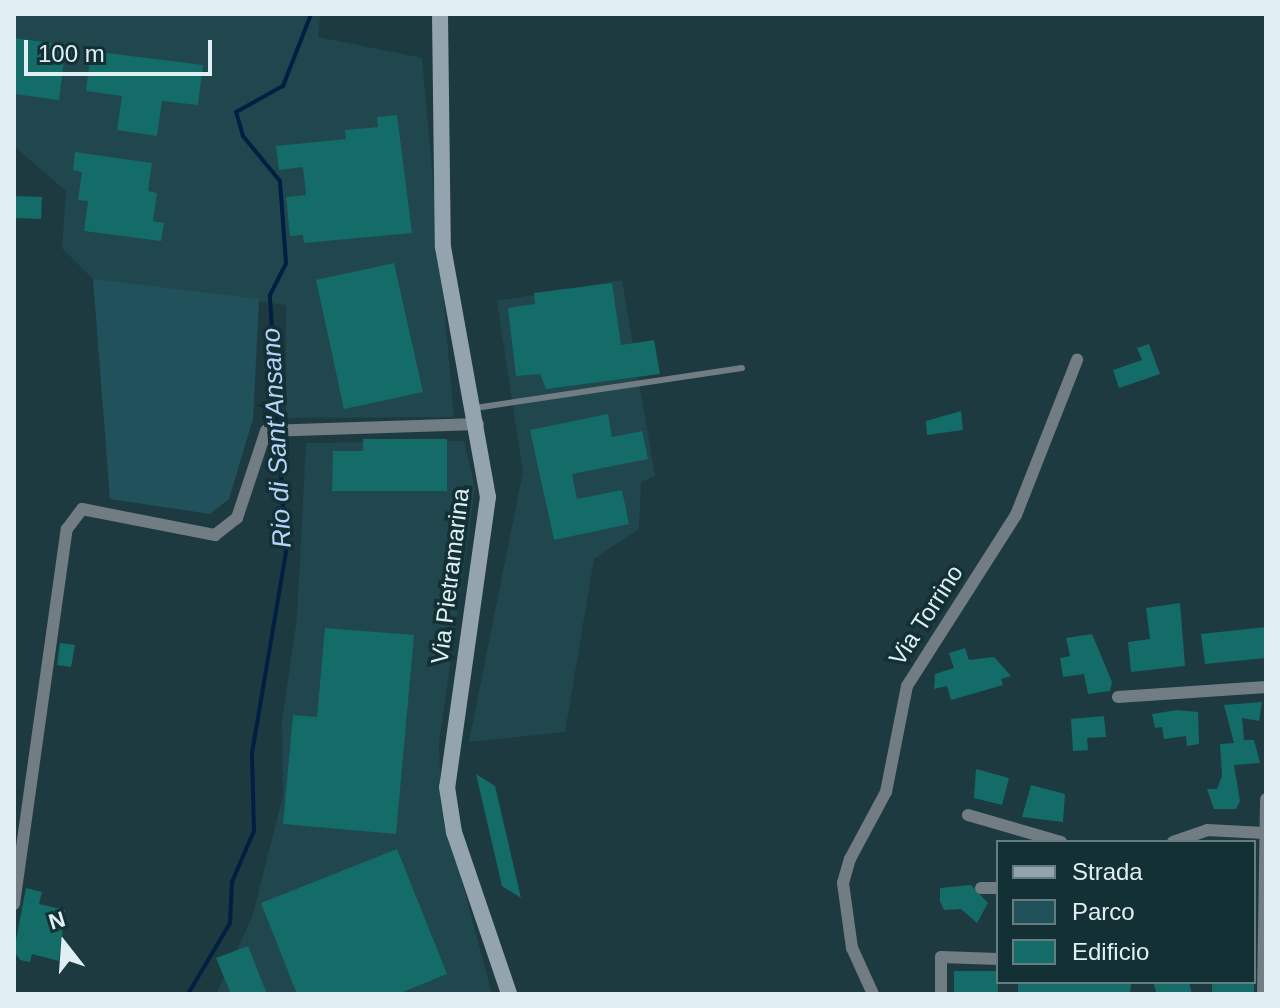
<!DOCTYPE html>
<html>
<head>
<meta charset="utf-8">
<style>
	body { margin:0 }
	#map { position:relative; width:1280px; height:1008px; overflow:hidden; background:#1d3a40; font-family:Helvetica,sans-serif }
	div>[style] { position:absolute }
	.built>* { inset:0; background:#20474e }
	.green>* { inset:0; background:#21525b }
	.stream>* { height:4px; margin:-2px; padding:0 2px; transform-origin:2px; border-radius:2px; background:#011f43 }
	.building>* { inset:0; background:#136c67 }
	.service>* { height:6px; margin:-3px; padding:0 3px; transform-origin:3px; border-radius:3px; background:#717c83 }
	.minor>* { height:12px; margin:-6px; padding:0 6px; transform-origin:6px; border-radius:6px; background:#717c83 }
	.secondary>* { height:16px; margin:-8px; padding:0 8px; transform-origin:8px; border-radius:8px; background:#93a4ae }
	span { translate:-50% -50%; white-space:nowrap; text-align:center; line-height:1.15; -webkit-text-stroke:7px #133035; paint-order:stroke }
	.street-label { font-size:24px; color:#dfeff3 }
	.water-label { font-size:26px; color:#b5d4fc; font-style:italic }
	.frame { position:absolute; inset:0; border:16px solid #dfeff3; pointer-events:none }
	.legend { position:absolute; left:996px; top:840px; width:260px; height:144px; box-sizing:border-box; background:#133035; border:2px solid #657c81; margin:0; padding:10px 14px; list-style:none; font-size:24px; color:#dfeff3 }
	.legend li { display:flex; align-items:center; gap:16px; height:40px }
	.legend b { width:40px; border:2px solid #657c81 }
	.north { position:absolute; left:24px; top:904px; width:80px; height:80px; -webkit-text-stroke:6px #133035; paint-order:stroke; rotate:343deg; font-size:22px; font-weight:700; line-height:32px; text-align:center; color:#dfeff3 }
	.north::after { content:''; display:block; margin:auto; width:28px; height:36px; background:#dfeff3; clip-path:polygon(50% 0,100% 100%,50% 72%,0 100%) }
	.scale { position:absolute; left:24px; top:40px; width:188px; height:36px; box-sizing:border-box; border:4px solid #dfeff3; border-top:0; padding-left:10px; font-size:24px; line-height:28px; white-space:nowrap; color:#dfeff3; -webkit-text-stroke:6px #133035; paint-order:stroke }
</style>
</head>
<body>
<div id="map">
	<div class="built">
		<div style="clip-path:polygon(14px 14px,320px 14px,318px 37px,422px 58px,454px 417px,286px 418px,286px 305px,93px 279px,62px 248px,66px 191px,14px 146px)"></div>
		<div style="clip-path:polygon(622px 280px,655px 476px,641px 482px,639px 529px,594px 559px,565px 732px,469px 742px,523px 472px,497px 301px)"></div>
		<div style="clip-path:polygon(464px 441px,475px 488px,439px 743px,441px 803px,492px 994px,216px 994px,252px 918px,283px 796px,282px 721px,297px 618px,306px 443px)"></div>
	</div>
	<div class="green">
		<div style="clip-path:polygon(93px 279px,259px 299px,253px 419px,229px 499px,210px 514px,110px 499px)"></div>
	</div>
	<div class="stream">
		<div style="left:188px;top:994px;width:82px;rotate:-59.4deg"></div>
		<div style="left:230px;top:923px;width:41px;rotate:-87.2deg"></div>
		<div style="left:232px;top:882px;width:56px;rotate:-66.7deg"></div>
		<div style="left:254px;top:831px;width:78px;rotate:-91.5deg"></div>
		<div style="left:252px;top:753px;width:204px;rotate:-80.4deg"></div>
		<div style="left:286px;top:552px;width:257px;rotate:-93.6deg"></div>
		<div style="left:270px;top:295px;width:36px;rotate:-63deg"></div>
		<div style="left:286px;top:263px;width:82px;rotate:-94.2deg"></div>
		<div style="left:280px;top:181px;width:58px;rotate:-129.4deg"></div>
		<div style="left:243px;top:136px;width:25px;rotate:-106deg"></div>
		<div style="left:236px;top:112px;width:54px;rotate:-29deg"></div>
		<div style="left:283px;top:86px;width:77px;rotate:-68.7deg"></div>
	</div>
	<div class="building">
		<div style="clip-path:polygon(14px 38px,66px 45px,59px 100px,14px 94px)"></div>
		<div style="clip-path:polygon(91px 51px,203px 65px,198px 105px,162px 101px,157px 136px,117px 130px,122px 96px,86px 91px)"></div>
		<div style="clip-path:polygon(397px 115px,412px 233px,304px 243px,303px 235px,290px 236px,286px 197px,306px 195px,303px 167px,279px 170px,276px 146px,346px 139px,345px 130px,378px 127px,377px 117px)"></div>
		<div style="clip-path:polygon(75px 152px,152px 163px,148px 191px,157px 193px,153px 221px,164px 223px,161px 241px,84px 231px,88px 201px,78px 200px,82px 172px,73px 170px)"></div>
		<div style="clip-path:polygon(14px 196px,42px 197px,41px 219px,14px 218px)"></div>
		<div style="clip-path:polygon(394px 263px,423px 392px,344px 409px,316px 280px)"></div>
		<div style="clip-path:polygon(612px 283px,621px 345px,654px 340px,660px 374px,546px 389px,540px 374px,516px 376px,508px 308px,535px 304px,534px 293px)"></div>
		<div style="clip-path:polygon(1149px 344px,1160px 374px,1119px 388px,1113px 370px,1142px 360px,1137px 348px)"></div>
		<div style="clip-path:polygon(961px 411px,963px 430px,927px 435px,926px 421px)"></div>
		<div style="clip-path:polygon(608px 414px,612px 437px,642px 431px,648px 459px,572px 474px,577px 499px,622px 490px,629px 524px,554px 540px,530px 430px)"></div>
		<div style="clip-path:polygon(363px 439px,447px 439px,447px 491px,332px 491px,333px 451px,363px 451px)"></div>
		<div style="clip-path:polygon(1180px 603px,1185px 666px,1131px 672px,1128px 642px,1150px 639px,1146px 608px)"></div>
		<div style="clip-path:polygon(1266px 627px,1266px 658px,1205px 664px,1201px 634px)"></div>
		<div style="clip-path:polygon(325px 628px,414px 635px,396px 834px,283px 824px,293px 715px,317px 717px)"></div>
		<div style="clip-path:polygon(1092px 634px,1112px 682px,1110px 691px,1088px 694px,1084px 674px,1063px 677px,1060px 658px,1070px 656px,1066px 638px)"></div>
		<div style="clip-path:polygon(60px 643px,75px 645px,71px 667px,57px 665px)"></div>
		<div style="clip-path:polygon(965px 648px,969px 660px,994px 657px,1011px 676px,1001px 679px,1003px 685px,951px 700px,947px 686px,934px 689px,935px 674px,954px 668px,949px 653px)"></div>
		<div style="clip-path:polygon(1262px 702px,1259px 721px,1242px 718px,1244px 740px,1254px 740px,1260px 763px,1234px 765px,1240px 801px,1236px 809px,1214px 809px,1207px 789px,1217px 789px,1222px 776px,1220px 744px,1234px 743px,1224px 705px)"></div>
		<div style="clip-path:polygon(1177px 710px,1198px 712px,1199px 744px,1187px 746px,1186px 736px,1164px 739px,1162px 727px,1155px 728px,1152px 714px)"></div>
		<div style="clip-path:polygon(1104px 716px,1106px 737px,1087px 738px,1088px 750px,1073px 751px,1071px 719px)"></div>
		<div style="clip-path:polygon(976px 769px,1009px 778px,1002px 805px,974px 798px)"></div>
		<div style="clip-path:polygon(476px 774px,495px 786px,521px 898px,502px 886px)"></div>
		<div style="clip-path:polygon(1031px 785px,1065px 794px,1063px 822px,1022px 817px)"></div>
		<div style="clip-path:polygon(397px 849px,447px 974px,398px 994px,297px 994px,261px 903px)"></div>
		<div style="clip-path:polygon(971px 885px,988px 903px,977px 923px,961px 909px,944px 910px,940px 901px,940px 888px)"></div>
		<div style="clip-path:polygon(26px 888px,42px 892px,39px 904px,65px 910px,59px 961px,32px 954px,30px 962px,20px 960px,14px 951px)"></div>
		<div style="clip-path:polygon(248px 946px,267px 994px,231px 994px,216px 958px)"></div>
		<div style="clip-path:polygon(954px 971px,998px 971px,998px 994px,954px 994px)"></div>
		<div style="clip-path:polygon(1018px 982px,1109px 982px,1131px 984px,1130px 994px,1018px 994px)"></div>
		<div style="clip-path:polygon(1153px 982px,1189px 982px,1192px 994px,1157px 994px)"></div>
		<div style="clip-path:polygon(1212px 982px,1254px 982px,1254px 994px,1212px 994px)"></div>
	</div>
	<div class="service">
		<div style="left:475px;top:408px;width:270px;rotate:-8.5deg"></div>
	</div>
	<div class="minor">
		<div style="left:1118px;top:697px;width:148px;rotate:-3.9deg"></div>
		<div style="left:968px;top:815px;width:97px;rotate:16.2deg"></div>
		<div style="left:1173px;top:842px;width:36px;rotate:-19deg"></div>
		<div style="left:1207px;top:830px;width:57px;rotate:3deg"></div>
		<div style="left:981px;top:888px;width:17px"></div>
		<div style="left:14px;top:904px;width:379px;rotate:-82deg"></div>
		<div style="left:67px;top:529px;width:25px;rotate:-53deg"></div>
		<div style="left:82px;top:509px;width:136px;rotate:11.1deg"></div>
		<div style="left:215px;top:535px;width:28px;rotate:-38deg"></div>
		<div style="left:237px;top:518px;width:92px;rotate:-71.6deg"></div>
		<div style="left:266px;top:431px;width:212px;rotate:-1.9deg"></div>
		<div style="left:873px;top:994px;width:51px;rotate:-114.5deg"></div>
		<div style="left:852px;top:948px;width:66px;rotate:-97.9deg"></div>
		<div style="left:843px;top:883px;width:25px;rotate:-74deg"></div>
		<div style="left:850px;top:859px;width:76px;rotate:-61.8deg"></div>
		<div style="left:886px;top:792px;width:108px;rotate:-78.8deg"></div>
		<div style="left:907px;top:686px;width:203px;rotate:-57.5deg"></div>
		<div style="left:1016px;top:515px;width:167px;rotate:-68.5deg"></div>
		<div style="left:941px;top:994px;width:37px;rotate:-90deg"></div>
		<div style="left:941px;top:957px;width:57px;rotate:2deg"></div>
		<div style="left:1263px;top:994px;width:195px;rotate:-89.1deg"></div>
	</div>
	<div class="secondary">
		<div style="left:440px;top:14px;width:233px;rotate:89.3deg"></div>
		<div style="left:443px;top:247px;width:254px;rotate:79.8deg"></div>
		<div style="left:488px;top:497px;width:293px;rotate:98deg"></div>
		<div style="left:447px;top:787px;width:46px;rotate:81.2deg"></div>
		<div style="left:454px;top:832px;width:171px;rotate:71.2deg"></div>
	</div>
	<div class="street-label">
		<span style="left:450px;top:576px;rotate:-83deg">Via Pietramarina</span>
		<span style="left:926px;top:615px;rotate:-57deg">Via Torrino</span>
	</div>
	<div class="water-label">
		<span style="left:277px;top:438px;rotate:-93deg">Rio di Sant'Ansano</span>
	</div>
	<div class="frame"></div>
	<ul class="legend">
	<li><b style="height:10px;background:#93a4ae"></b>Strada</li>
	<li><b style="height:22px;background:#21525b"></b>Parco</li>
	<li><b style="height:22px;background:#136c67"></b>Edificio</li>
	</ul>
	<div class="north">N</div>
	<div class="scale">100 m</div>
</div>
</body>
</html>
